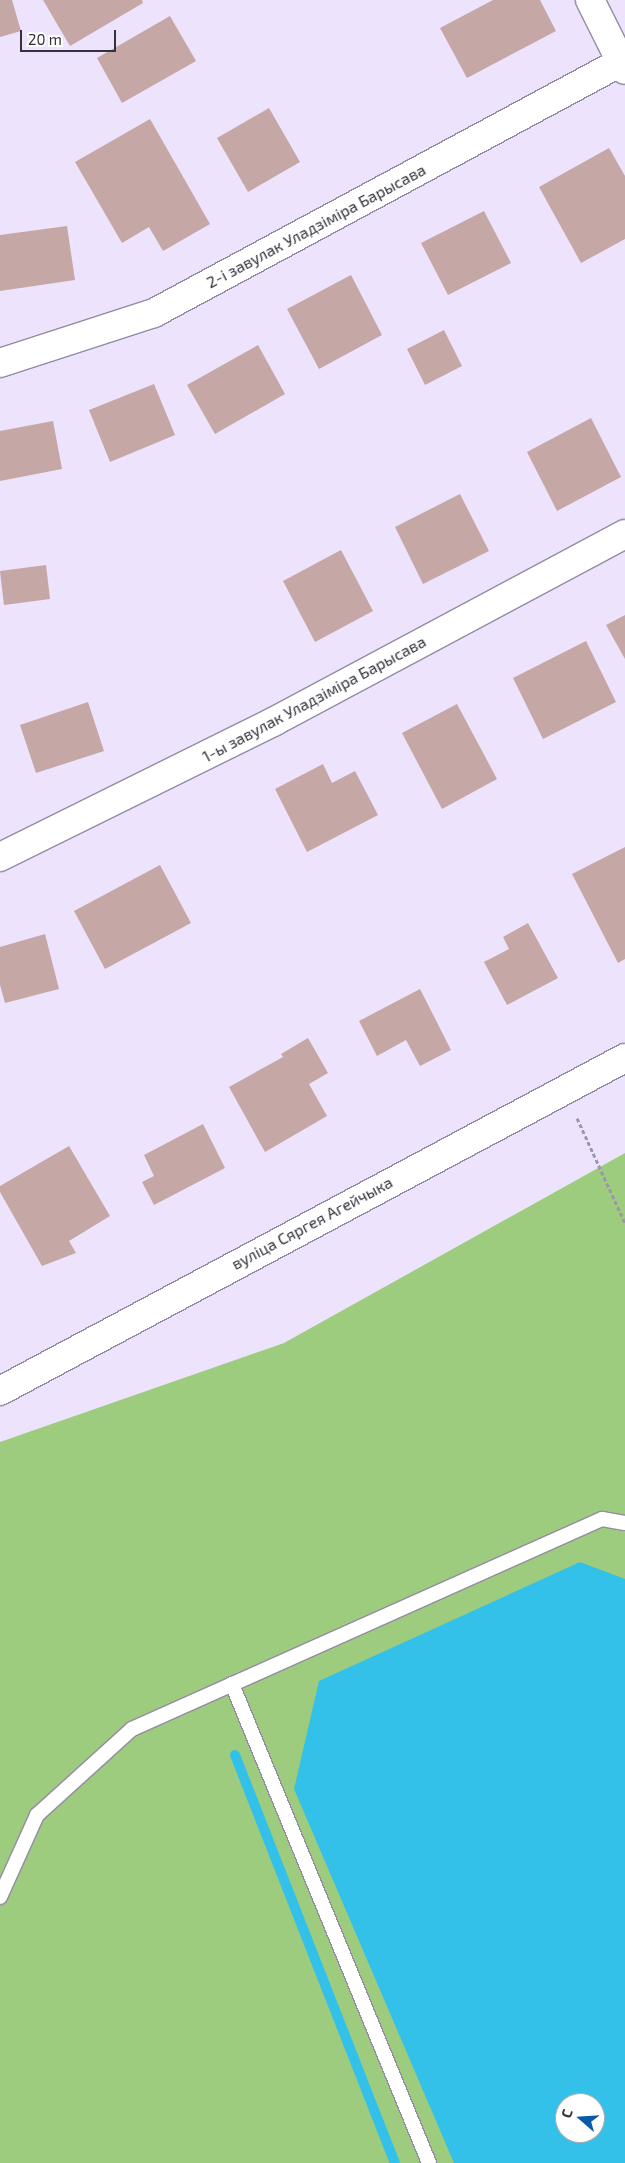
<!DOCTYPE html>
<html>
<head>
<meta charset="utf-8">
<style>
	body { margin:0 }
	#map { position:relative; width:625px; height:2163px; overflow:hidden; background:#ede3fc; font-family:"Exo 2",sans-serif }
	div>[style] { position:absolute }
	.green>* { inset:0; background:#9dcc7e }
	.water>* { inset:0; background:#34c1e9 }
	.stream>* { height:10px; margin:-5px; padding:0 5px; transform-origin:5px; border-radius:5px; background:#34c1e9 }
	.building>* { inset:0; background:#c5a7a5 }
	.path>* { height:3px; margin-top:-1.5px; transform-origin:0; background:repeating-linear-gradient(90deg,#9d96a8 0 4px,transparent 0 6.5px) }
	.roads { filter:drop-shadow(1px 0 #948ba2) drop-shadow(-1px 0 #948ba2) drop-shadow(0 1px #948ba2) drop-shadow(0 -1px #948ba2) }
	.service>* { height:14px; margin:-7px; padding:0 7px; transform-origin:7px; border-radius:7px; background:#fff }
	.minor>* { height:28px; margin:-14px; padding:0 14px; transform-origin:14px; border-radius:14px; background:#fff }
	span { translate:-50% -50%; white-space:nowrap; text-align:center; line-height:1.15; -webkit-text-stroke:5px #fff; paint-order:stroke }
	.street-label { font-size:16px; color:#34313a }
	.north { position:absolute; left:555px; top:2093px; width:50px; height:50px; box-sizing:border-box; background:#fff; border:1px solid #aeadb0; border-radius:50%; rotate:289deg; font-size:14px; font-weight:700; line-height:20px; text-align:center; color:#34313a }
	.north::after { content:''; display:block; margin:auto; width:18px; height:22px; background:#095aa8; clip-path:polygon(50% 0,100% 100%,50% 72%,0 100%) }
	.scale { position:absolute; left:20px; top:30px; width:96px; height:22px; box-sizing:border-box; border:2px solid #34313a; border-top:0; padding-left:6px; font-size:15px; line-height:18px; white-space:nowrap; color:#34313a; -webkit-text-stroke:4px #fff; paint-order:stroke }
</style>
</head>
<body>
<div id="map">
	<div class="green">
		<div style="clip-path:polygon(evenodd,625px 1153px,625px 2163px,0 2163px,0 1442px,284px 1343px,625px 1153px,565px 2103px,595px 2103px,595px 2133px,565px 2133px,565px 2103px)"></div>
	</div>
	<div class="water">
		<div style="clip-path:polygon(evenodd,580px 1562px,625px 1579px,625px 2163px,454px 2163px,294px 1789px,319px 1681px,580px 1562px,565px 2103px,595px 2103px,595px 2133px,565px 2133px,565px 2103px)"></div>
	</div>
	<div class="stream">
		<div style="left:235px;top:1755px;width:438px;rotate:68.6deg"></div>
	</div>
	<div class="building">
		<div style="clip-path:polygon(0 0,12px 0,21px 31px,0 37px)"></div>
		<div style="clip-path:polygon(43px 0,142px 0,143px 3px,70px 46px)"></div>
		<div style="clip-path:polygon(493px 0,540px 0,556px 31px,467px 78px,440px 28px)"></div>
		<div style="clip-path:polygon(170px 16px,196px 61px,122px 103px,97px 58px)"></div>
		<div style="clip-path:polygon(269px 108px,300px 162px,248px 192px,217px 138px)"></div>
		<div style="clip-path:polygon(150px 119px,210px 224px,163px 251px,149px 227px,122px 243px,75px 162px)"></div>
		<div style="clip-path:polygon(609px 148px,625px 176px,625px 239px,581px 263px,539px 187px)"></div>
		<div style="clip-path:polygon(484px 211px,511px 263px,448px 295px,421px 243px)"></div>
		<div style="clip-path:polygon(67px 226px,75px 280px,0 291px,0 235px)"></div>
		<div style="clip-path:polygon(351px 275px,382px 335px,319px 369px,287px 309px)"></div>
		<div style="clip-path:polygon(444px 330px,462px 366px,425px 385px,407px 349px)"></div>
		<div style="clip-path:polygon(258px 345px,285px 394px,215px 434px,187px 385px)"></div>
		<div style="clip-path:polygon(154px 384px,175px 435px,110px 462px,89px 410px)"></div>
		<div style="clip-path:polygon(591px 418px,621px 477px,557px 511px,527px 452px)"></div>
		<div style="clip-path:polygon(53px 421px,62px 469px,0 481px,0 431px)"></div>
		<div style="clip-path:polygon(460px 494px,489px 551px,423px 584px,395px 527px)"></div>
		<div style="clip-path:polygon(341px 550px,373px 611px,315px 642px,283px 581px)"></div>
		<div style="clip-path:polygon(46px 565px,50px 599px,4px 605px,0 571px)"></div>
		<div style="clip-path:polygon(625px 615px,625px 659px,606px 625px)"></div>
		<div style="clip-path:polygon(586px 641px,616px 702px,543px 739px,513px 678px)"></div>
		<div style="clip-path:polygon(88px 702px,104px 751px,36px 773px,20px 725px)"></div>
		<div style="clip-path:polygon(457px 704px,497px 779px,442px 809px,402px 733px)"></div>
		<div style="clip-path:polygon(323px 764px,332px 783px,355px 771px,378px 815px,307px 852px,275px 789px)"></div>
		<div style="clip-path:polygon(625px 847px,625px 959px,618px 963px,572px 874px)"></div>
		<div style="clip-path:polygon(160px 865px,191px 923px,105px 969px,74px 911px)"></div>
		<div style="clip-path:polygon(528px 923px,558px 978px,507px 1005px,484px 962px,509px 949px,503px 937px)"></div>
		<div style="clip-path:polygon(45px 934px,59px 989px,5px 1003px,0 985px,0 947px)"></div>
		<div style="clip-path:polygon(420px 989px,451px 1050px,420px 1066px,406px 1040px,377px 1056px,359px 1021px)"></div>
		<div style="clip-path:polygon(308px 1038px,328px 1073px,309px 1084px,327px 1116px,265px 1152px,229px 1087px,283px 1057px,281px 1054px)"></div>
		<div style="clip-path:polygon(203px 1124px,225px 1168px,154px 1205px,142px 1182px,154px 1176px,144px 1155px)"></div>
		<div style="clip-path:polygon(69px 1146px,110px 1216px,69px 1241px,76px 1253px,42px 1266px,0 1192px,0 1186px)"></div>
	</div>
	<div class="path">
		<div style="left:577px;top:1118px;width:115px;rotate:65.4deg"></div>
	</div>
	<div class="roads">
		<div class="service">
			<div style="left:232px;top:1684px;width:518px;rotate:67.64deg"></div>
			<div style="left:0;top:1897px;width:90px;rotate:-65.7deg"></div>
			<div style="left:37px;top:1815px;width:128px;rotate:-42.2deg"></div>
			<div style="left:132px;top:1729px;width:515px;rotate:-24.08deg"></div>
			<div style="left:602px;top:1519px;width:23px;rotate:10deg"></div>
		</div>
		<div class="minor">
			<div style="left:590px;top:0;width:78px;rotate:63.4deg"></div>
			<div style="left:0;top:363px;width:162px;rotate:-18deg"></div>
			<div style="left:154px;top:313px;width:530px;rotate:-28.26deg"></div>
			<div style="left:0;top:857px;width:305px;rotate:-26.3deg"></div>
			<div style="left:273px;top:722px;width:399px;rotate:-28.1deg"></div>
			<div style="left:0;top:1391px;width:708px;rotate:-28.05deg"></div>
		</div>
	</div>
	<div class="street-label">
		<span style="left:316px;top:226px;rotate:-28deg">2-і завулак Уладзіміра Барысава</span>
		<span style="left:314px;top:699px;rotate:-28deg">1-ы завулак Уладзіміра Барысава</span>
		<span style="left:312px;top:1223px;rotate:-28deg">вуліца Сяргея Агейчыка</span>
	</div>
	<div class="north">С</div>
	<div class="scale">20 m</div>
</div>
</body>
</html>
